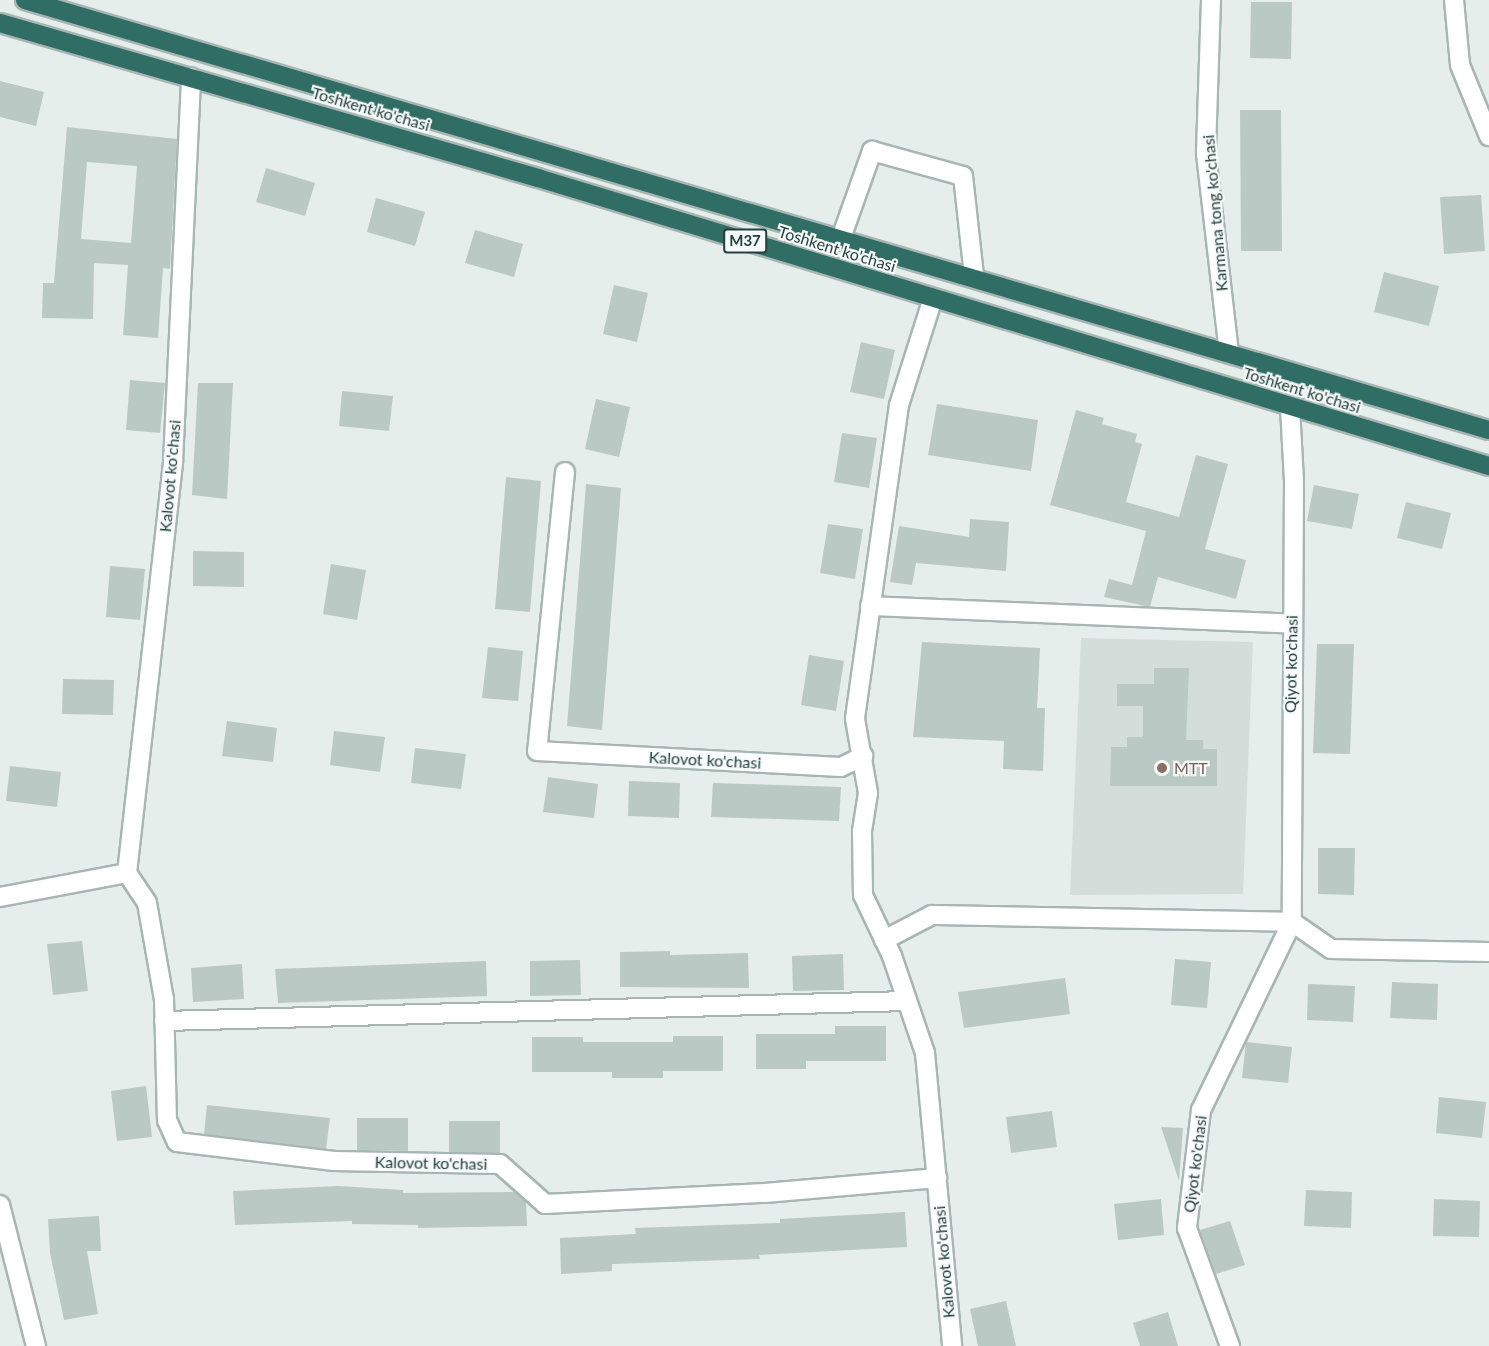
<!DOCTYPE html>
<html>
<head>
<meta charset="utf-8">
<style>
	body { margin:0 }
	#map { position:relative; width:1489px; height:1346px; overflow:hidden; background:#e5eeeb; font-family:Lato,sans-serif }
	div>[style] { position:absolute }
	.built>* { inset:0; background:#d3deda }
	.building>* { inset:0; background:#bac9c4 }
	.roads { filter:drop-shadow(2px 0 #a7b6b3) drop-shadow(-2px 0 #a7b6b3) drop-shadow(0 2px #a7b6b3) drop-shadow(0 -2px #a7b6b3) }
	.minor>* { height:18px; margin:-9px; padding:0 9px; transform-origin:9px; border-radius:9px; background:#fff }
	.highway>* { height:18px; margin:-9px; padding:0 9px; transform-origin:9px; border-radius:9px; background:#2f6d65 }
	.dots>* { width:16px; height:16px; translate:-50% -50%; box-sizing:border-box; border:3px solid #f6faf8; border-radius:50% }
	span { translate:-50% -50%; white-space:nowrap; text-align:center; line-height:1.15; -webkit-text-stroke:4.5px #f6faf8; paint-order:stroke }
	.shield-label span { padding:2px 4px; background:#f6faf8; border:2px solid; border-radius:4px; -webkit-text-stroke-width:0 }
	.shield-label { font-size:15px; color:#24403b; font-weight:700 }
	.street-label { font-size:16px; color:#24403b }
	.education-label { font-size:16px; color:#785e54 }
	.left { translate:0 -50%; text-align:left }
</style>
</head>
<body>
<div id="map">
	<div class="built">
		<div style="clip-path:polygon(1081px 638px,1253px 642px,1243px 894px,1070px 895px)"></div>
	</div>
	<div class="building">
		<div style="clip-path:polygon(1251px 2px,1292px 2px,1291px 59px,1250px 58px)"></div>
		<div style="clip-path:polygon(0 81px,44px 92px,36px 126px,0 117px)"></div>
		<div style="clip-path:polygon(1240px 110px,1281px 110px,1282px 251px,1241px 251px)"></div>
		<div style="clip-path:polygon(evenodd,67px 127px,177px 139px,170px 269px,163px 268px,158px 338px,123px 335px,128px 265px,94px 263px,93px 319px,42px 318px,43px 283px,54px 283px,67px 127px,87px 162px,137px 166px,131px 243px,81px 239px,87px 162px)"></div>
		<div style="clip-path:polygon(266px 168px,315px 183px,305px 216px,256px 202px)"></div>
		<div style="clip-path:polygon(1481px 195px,1485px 251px,1444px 254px,1440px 197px)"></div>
		<div style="clip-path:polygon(376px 198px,425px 212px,415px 246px,367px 232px)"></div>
		<div style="clip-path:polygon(475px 230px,523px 244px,514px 277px,465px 263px)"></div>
		<div style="clip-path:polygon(1384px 272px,1439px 286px,1429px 326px,1374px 312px)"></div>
		<div style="clip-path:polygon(614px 285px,648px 293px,637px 342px,603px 334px)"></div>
		<div style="clip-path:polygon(861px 342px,895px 350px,884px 399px,850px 392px)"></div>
		<div style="clip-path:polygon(130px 380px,165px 383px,160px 433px,126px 430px)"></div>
		<div style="clip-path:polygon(198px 383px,233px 383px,227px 499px,192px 495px)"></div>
		<div style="clip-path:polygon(342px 391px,393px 396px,389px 431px,339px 426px)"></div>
		<div style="clip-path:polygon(596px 399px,630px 407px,619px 457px,585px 449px)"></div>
		<div style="clip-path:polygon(937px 404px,1038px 420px,1031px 471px,928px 455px)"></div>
		<div style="clip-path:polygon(1076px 410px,1104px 418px,1102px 424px,1137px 434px,1135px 442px,1142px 444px,1126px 502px,1179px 517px,1196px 455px,1228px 464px,1205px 549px,1246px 560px,1236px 599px,1158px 577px,1150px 607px,1104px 597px,1109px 579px,1132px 585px,1146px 531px,1050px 505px)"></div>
		<div style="clip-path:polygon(842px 433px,877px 438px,869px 488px,834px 482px)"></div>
		<div style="clip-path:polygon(506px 477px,541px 481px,530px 612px,495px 609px)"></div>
		<div style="clip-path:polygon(586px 484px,621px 488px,602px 730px,567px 726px)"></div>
		<div style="clip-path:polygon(1314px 485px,1359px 494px,1352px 529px,1307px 521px)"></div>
		<div style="clip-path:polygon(1406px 502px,1451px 513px,1442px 549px,1397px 538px)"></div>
		<div style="clip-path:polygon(970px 519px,1009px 522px,1006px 571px,916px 563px,912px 585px,890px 582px,899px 526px,969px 537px)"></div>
		<div style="clip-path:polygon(828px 524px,863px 529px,855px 579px,820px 573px)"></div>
		<div style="clip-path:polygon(193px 551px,244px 552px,244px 587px,193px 586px)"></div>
		<div style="clip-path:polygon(331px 564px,366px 570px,357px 620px,323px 614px)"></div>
		<div style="clip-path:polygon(110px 566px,145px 569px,140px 620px,106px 617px)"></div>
		<div style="clip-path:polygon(922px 642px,1040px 648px,1037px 708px,1045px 708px,1043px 771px,1003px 769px,1004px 741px,913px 737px)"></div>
		<div style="clip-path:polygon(1317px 644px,1354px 644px,1350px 754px,1313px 753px)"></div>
		<div style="clip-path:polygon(488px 647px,523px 651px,518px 701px,482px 698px)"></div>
		<div style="clip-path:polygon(809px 655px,844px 661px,836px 711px,801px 705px)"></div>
		<div style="clip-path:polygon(1154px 668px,1189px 668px,1186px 740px,1203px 740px,1203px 749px,1217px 749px,1217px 786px,1110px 786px,1111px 747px,1127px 747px,1127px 737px,1143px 737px,1143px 706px,1117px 706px,1117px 684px,1154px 684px)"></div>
		<div style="clip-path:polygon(63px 679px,114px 680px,113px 715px,62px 714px)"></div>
		<div style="clip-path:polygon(227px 721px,277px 728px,273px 762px,222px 756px)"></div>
		<div style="clip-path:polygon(334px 731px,385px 737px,380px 772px,330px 765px)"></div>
		<div style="clip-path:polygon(415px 748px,466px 754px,461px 789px,411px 783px)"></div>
		<div style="clip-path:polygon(10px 766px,61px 772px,57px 807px,6px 801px)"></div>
		<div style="clip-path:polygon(548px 777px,598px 784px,594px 818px,543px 812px)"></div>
		<div style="clip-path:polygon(629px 781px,680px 783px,679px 818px,628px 816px)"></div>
		<div style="clip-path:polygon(713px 783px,841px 787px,839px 821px,711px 817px)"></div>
		<div style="clip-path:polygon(1318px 848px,1355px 848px,1354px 895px,1318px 894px)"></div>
		<div style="clip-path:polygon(82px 941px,88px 991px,53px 995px,47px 944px)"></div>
		<div style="clip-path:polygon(670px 951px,670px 955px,748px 953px,749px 988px,620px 987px,620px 952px)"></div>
		<div style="clip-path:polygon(843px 954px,844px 990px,793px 991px,792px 956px)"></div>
		<div style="clip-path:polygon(1175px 959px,1211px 962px,1207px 1008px,1171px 1005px)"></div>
		<div style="clip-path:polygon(580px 960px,581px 995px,530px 996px,530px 961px)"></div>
		<div style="clip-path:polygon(486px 961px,487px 996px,278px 1003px,275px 969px)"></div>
		<div style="clip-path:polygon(242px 964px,244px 999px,193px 1002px,191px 968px)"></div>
		<div style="clip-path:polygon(1065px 978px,1070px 1014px,964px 1028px,958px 992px)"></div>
		<div style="clip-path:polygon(1392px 982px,1438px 984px,1437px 1020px,1390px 1018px)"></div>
		<div style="clip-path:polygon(1308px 984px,1355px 986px,1353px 1022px,1307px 1020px)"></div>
		<div style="clip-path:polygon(835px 1026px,886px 1026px,886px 1061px,806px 1061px,806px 1069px,756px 1069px,756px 1034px,835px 1034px)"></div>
		<div style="clip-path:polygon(673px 1036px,723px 1036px,723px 1071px,663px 1071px,663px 1078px,612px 1078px,612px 1072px,532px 1072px,532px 1037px,583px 1037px,583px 1042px,673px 1042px)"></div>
		<div style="clip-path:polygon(1246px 1042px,1292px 1047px,1288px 1083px,1242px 1078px)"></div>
		<div style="clip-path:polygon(146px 1086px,152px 1137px,117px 1141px,111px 1091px)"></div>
		<div style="clip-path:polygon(1439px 1097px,1486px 1102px,1482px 1138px,1436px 1133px)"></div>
		<div style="clip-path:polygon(207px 1105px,330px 1118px,326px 1149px,204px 1134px)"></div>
		<div style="clip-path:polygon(1052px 1111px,1057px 1147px,1011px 1153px,1006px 1117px)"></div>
		<div style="clip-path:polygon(357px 1118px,408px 1118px,408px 1151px,357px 1150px)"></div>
		<div style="clip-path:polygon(449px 1121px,500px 1121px,500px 1153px,449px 1152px)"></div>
		<div style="clip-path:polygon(1161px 1127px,1183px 1128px,1179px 1181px)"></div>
		<div style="clip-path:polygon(338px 1186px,403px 1190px,403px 1193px,514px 1192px,526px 1202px,527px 1226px,418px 1228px,418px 1225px,352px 1224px,352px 1221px,235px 1225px,233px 1191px)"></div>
		<div style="clip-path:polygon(1306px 1190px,1352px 1192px,1351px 1228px,1304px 1226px)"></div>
		<div style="clip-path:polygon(1161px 1199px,1164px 1235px,1118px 1240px,1114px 1204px)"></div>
		<div style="clip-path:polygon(1434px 1199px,1480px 1201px,1479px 1237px,1433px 1236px)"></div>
		<div style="clip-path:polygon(905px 1212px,907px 1247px,759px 1255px,760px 1259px,612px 1264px,612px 1271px,561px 1274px,560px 1238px,636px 1234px,635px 1228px,780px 1223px,780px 1219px)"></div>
		<div style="clip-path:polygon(99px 1216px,101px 1251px,87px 1251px,98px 1314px,64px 1320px,50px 1253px,48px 1219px)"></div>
		<div style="clip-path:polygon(1230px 1221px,1245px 1265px,1216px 1274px,1200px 1230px)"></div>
		<div style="clip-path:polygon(1006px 1301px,1016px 1346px,978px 1346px,970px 1309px)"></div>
		<div style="clip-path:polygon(1168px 1312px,1178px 1346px,1140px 1346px,1133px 1323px)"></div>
	</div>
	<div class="roads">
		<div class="minor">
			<div style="left:1211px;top:0;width:154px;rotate:91.9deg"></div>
			<div style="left:1206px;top:154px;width:201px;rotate:83.4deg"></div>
			<div style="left:1454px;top:0;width:65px;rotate:84.7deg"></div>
			<div style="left:1460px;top:65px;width:77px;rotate:67.8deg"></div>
			<div style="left:840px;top:241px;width:96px;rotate:-70.4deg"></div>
			<div style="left:872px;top:151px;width:94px;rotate:15.4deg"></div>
			<div style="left:963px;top:176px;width:101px;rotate:83.7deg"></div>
			<div style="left:933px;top:298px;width:112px;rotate:107.6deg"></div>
			<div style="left:899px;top:405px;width:317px;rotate:98deg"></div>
			<div style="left:855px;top:719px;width:75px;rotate:80deg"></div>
			<div style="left:868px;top:793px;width:39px;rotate:99deg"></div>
			<div style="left:862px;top:832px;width:63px;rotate:89.1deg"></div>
			<div style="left:863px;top:895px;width:68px;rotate:64.6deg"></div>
			<div style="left:892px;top:956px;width:102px;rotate:71.2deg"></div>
			<div style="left:925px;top:1053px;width:294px;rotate:84.7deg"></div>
			<div style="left:1290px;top:407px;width:75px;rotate:86.9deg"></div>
			<div style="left:1294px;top:482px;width:440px;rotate:90.3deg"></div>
			<div style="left:1292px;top:922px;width:47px;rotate:34.7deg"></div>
			<div style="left:1331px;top:949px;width:158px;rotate:1.1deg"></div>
			<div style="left:565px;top:472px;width:280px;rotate:95.7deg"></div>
			<div style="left:537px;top:751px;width:304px;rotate:3deg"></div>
			<div style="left:841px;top:767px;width:25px;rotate:-26deg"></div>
			<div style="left:870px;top:606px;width:422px;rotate:2.4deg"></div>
			<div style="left:127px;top:873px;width:36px;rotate:56deg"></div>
			<div style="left:147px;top:903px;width:97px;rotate:80deg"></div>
			<div style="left:164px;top:999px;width:121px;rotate:88.6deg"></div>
			<div style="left:167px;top:1120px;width:24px;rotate:66deg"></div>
			<div style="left:177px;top:1142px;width:158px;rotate:6.9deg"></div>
			<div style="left:334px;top:1161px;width:166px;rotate:1deg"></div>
			<div style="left:500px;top:1164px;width:60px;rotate:41.6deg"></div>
			<div style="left:545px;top:1204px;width:220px;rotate:-2.9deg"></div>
			<div style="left:765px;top:1193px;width:173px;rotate:-5deg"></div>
			<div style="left:0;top:897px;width:129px;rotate:-10.7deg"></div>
			<div style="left:127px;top:873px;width:414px;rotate:-83.6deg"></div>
			<div style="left:173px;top:462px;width:385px;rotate:-87.3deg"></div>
			<div style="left:884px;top:940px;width:54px;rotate:-27.5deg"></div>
			<div style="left:932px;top:915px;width:360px;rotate:1.1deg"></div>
			<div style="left:1292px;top:922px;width:209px;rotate:115.8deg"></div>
			<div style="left:1201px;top:1110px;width:119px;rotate:96.8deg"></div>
			<div style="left:1187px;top:1228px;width:126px;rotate:70deg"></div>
			<div style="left:164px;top:1021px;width:743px;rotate:-1.54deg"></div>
			<div style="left:0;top:1205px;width:146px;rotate:75.7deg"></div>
		</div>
		<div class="highway">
			<div style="left:25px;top:0;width:1526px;rotate:16.37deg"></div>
			<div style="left:0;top:23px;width:560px;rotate:16.07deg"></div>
			<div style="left:538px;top:178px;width:994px;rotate:16.85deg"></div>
		</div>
	</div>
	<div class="dots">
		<div style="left:1162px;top:768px;background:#8d6e63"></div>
	</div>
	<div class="shield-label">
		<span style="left:745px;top:241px">M37</span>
	</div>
	<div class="street-label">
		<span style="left:371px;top:109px;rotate:16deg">Toshkent ko'chasi</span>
		<span style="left:1215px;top:213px;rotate:-95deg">Karmana tong ko'chasi</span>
		<span style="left:837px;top:249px;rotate:17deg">Toshkent ko'chasi</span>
		<span style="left:1302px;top:390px;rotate:17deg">Toshkent ko'chasi</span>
		<span style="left:170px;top:476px;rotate:-85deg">Kalovot ko'chasi</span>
		<span style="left:1291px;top:664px;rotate:-89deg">Qiyot ko'chasi</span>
		<span style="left:705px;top:760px;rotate:3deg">Kalovot ko'chasi</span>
		<span style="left:431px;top:1163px;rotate:1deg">Kalovot ko'chasi</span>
		<span style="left:1195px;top:1164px;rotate:-83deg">Qiyot ko'chasi</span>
		<span style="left:944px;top:1262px;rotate:-95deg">Kalovot ko'chasi</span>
	</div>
	<div class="education-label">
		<span class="left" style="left:1174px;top:768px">MTT</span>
	</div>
</div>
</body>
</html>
